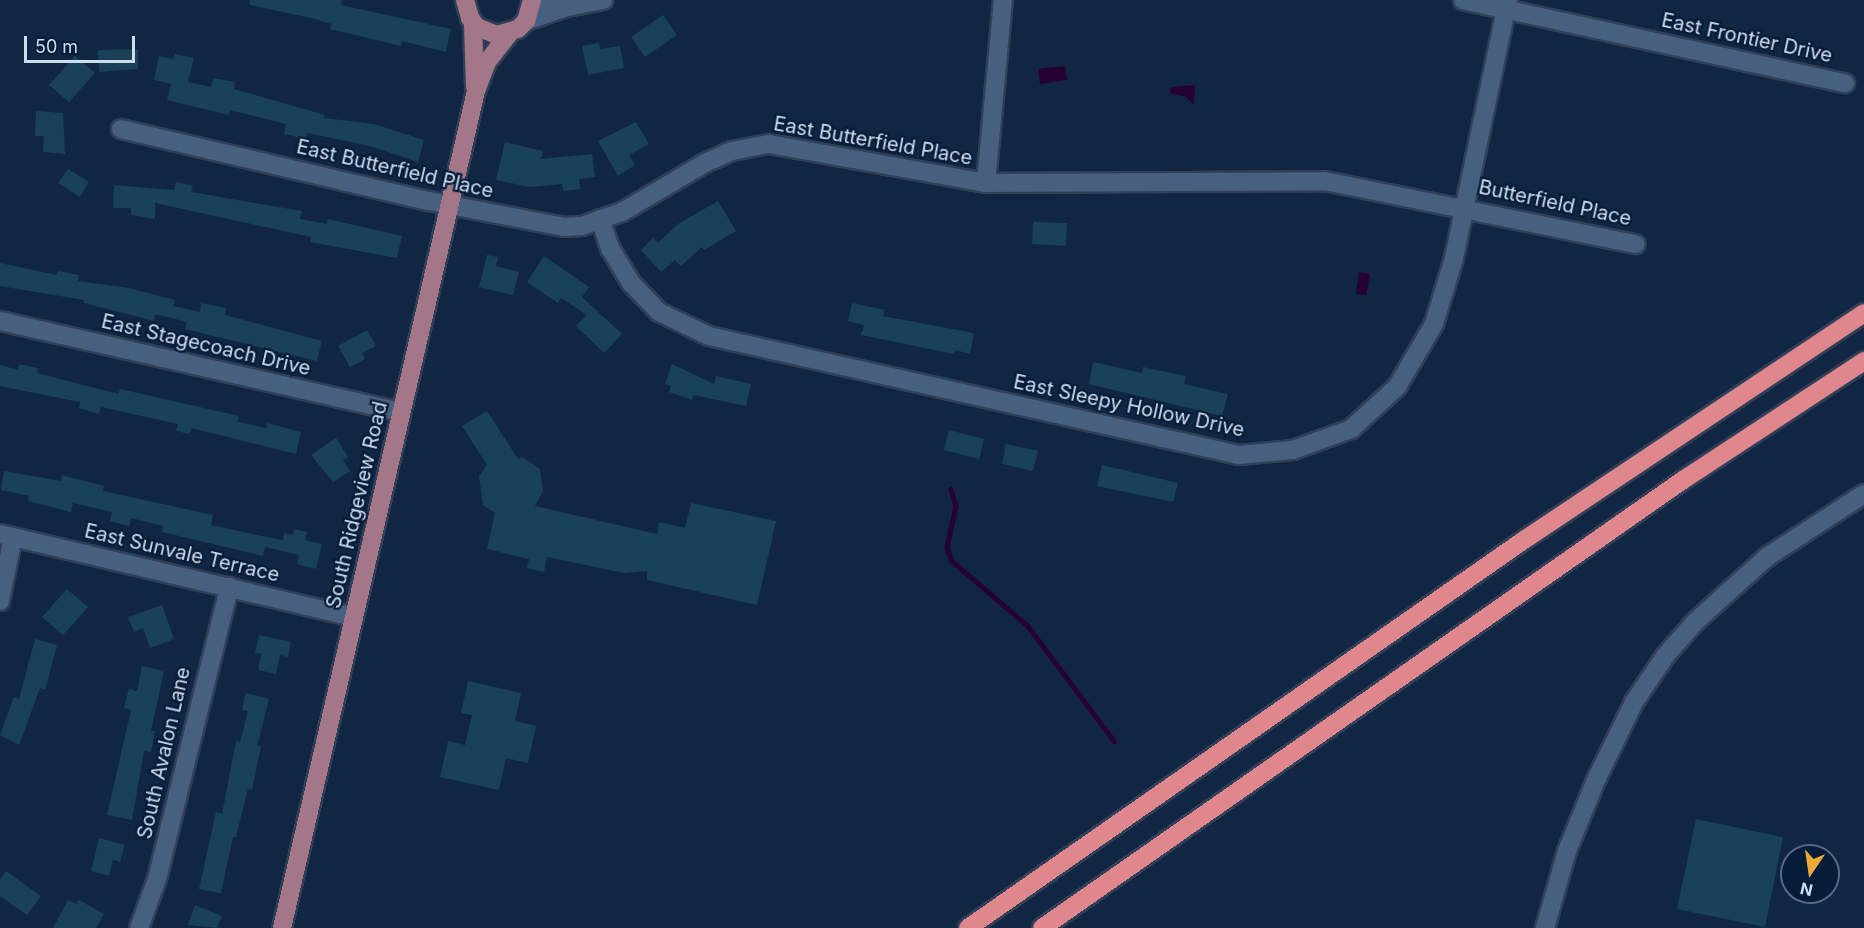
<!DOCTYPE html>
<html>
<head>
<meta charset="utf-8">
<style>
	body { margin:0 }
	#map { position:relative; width:1864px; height:928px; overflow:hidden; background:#102643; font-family:Inter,sans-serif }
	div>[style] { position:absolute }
	.water>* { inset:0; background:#260033 }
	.stream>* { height:4.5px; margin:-2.25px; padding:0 2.25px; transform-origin:2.25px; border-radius:2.25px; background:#260033 }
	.building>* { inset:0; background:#194259 }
	.roads { filter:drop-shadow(2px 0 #313f58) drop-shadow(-2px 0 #313f58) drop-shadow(0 2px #313f58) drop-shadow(0 -2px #313f58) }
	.minor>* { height:18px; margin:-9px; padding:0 9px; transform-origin:9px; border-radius:9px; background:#486080 }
	.major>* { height:18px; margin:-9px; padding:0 9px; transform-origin:9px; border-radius:9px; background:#a37788 }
	.highway>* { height:18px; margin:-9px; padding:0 9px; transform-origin:9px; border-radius:9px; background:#e0878d }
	span { translate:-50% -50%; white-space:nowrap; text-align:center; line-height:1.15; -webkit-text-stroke:4.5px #071c38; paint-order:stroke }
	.street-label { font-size:20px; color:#cedcef }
	.north { position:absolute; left:1780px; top:844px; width:60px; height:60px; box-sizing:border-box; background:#071c38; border:2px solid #576981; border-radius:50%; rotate:193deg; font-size:16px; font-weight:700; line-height:24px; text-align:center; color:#cedcef }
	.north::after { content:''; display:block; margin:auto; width:21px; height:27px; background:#eba93a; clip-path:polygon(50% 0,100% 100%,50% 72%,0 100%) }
	.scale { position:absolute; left:24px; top:36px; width:111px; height:27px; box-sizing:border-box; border:3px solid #cedcef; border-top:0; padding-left:8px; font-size:18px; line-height:21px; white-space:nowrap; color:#cedcef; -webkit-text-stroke:4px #071c38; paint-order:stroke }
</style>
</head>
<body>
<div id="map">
	<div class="water">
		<div style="clip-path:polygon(1065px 66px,1067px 80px,1040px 84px,1038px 69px)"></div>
		<div style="clip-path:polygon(1195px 85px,1194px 105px,1185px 96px,1170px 94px,1171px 87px)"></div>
		<div style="clip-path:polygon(1359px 272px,1370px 274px,1366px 295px,1356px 294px)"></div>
	</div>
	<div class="stream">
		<div style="left:951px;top:489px;width:18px;rotate:74deg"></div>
		<div style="left:956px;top:506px;width:42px;rotate:102.4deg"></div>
		<div style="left:947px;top:547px;width:15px;rotate:70deg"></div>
		<div style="left:952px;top:561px;width:100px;rotate:40.5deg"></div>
		<div style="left:1028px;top:626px;width:144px;rotate:53.2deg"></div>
	</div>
	<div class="building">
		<div style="clip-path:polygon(250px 0,342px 0,341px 5px,451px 29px,446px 52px,402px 41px,401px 46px,330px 29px,331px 24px,315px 19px,250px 5px)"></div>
		<div style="clip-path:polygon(663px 15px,677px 35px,645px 57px,631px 37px)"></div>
		<div style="clip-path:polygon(599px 43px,600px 49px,620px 46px,624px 68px,588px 75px,582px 46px)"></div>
		<div style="clip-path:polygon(138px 49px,138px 69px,99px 72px,98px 50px)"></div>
		<div style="clip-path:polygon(175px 54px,194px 58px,188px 82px,211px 87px,213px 78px,235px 82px,234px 89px,325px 115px,324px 118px,374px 124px,424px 140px,418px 162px,370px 146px,307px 133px,306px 139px,284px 134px,286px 124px,230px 110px,229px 115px,167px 100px,171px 84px,154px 80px,159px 56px,173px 59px)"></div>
		<div style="clip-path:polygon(75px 56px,95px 73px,69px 102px,49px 85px)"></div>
		<div style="clip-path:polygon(36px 111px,63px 113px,65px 154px,43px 152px,44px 136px,35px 136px)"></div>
		<div style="clip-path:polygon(636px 122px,649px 144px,629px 155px,635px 165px,618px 176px,598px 141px)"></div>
		<div style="clip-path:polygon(505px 142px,543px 151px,541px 159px,592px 154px,595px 177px,579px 179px,580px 189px,563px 191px,562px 184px,530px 187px,496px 180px)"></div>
		<div style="clip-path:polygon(68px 169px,89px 182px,80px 197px,58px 183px)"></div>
		<div style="clip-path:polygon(176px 182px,193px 186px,191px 192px,302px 211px,300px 219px,327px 224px,328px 219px,402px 236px,397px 258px,310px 242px,311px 237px,155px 203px,155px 219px,131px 215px,131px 208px,113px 208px,114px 185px,174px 190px)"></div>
		<div style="clip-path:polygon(718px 201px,736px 231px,704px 250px,702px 247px,681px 266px,675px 260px,661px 272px,641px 250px,653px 238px,658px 243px,678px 224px)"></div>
		<div style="clip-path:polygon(1033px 222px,1067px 223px,1066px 246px,1032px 244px)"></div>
		<div style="clip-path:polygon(487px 255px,498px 257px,496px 266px,519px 272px,513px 295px,479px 287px)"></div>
		<div style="clip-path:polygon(544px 256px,589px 287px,582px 297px,622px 334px,604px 353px,576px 326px,587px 315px,561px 298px,558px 303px,527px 282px)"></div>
		<div style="clip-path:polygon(0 263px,57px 275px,58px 271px,79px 275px,78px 281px,129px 288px,175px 300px,173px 306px,200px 312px,201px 303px,226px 308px,225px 315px,322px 341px,317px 361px,185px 329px,187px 322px,155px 314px,154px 321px,84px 303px,84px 300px,0 286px)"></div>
		<div style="clip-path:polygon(852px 303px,885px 310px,883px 316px,974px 333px,970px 354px,955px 350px,954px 354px,861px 335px,864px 325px,848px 321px)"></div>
		<div style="clip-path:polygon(367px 330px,376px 346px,362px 353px,365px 359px,350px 367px,338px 346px)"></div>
		<div style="clip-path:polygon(1093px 362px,1142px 373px,1143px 367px,1186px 376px,1184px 384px,1228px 394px,1222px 416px,1089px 384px)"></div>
		<div style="clip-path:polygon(19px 364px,38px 368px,37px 373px,118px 394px,120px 389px,239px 416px,238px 422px,266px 428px,267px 423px,301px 432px,296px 454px,191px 428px,190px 434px,176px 431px,178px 424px,101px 407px,99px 414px,79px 408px,80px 402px,0 386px,0 365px,18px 370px)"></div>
		<div style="clip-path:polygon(672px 364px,714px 384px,716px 376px,751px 384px,746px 406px,694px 395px,692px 400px,669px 392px,671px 386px,665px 384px)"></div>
		<div style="clip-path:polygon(487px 411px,518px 459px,522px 457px,540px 469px,543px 491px,535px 506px,657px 534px,659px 522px,685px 528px,691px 503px,776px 521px,757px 605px,647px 580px,647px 571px,624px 573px,547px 557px,544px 572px,527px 568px,529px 559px,487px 549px,495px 513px,483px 505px,479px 476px,487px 465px,462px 426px)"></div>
		<div style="clip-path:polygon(949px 430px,984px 439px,979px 459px,944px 450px)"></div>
		<div style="clip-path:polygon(336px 438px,348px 457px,343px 460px,350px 471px,333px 482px,311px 455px)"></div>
		<div style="clip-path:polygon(1006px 444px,1038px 451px,1033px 471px,1002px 464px)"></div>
		<div style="clip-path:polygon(1102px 465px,1178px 483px,1173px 502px,1097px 486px)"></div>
		<div style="clip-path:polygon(4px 471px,61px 481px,62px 475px,104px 486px,103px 491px,213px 515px,211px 525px,267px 537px,283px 540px,284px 533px,293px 535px,294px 529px,307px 532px,305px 540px,322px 544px,316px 569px,297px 564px,299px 555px,265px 547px,263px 556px,162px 532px,163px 526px,131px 518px,129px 526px,110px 521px,112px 512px,73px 503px,71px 512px,28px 501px,29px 496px,1px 490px)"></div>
		<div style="clip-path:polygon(67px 589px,88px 607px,63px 635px,42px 617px)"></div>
		<div style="clip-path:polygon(162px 605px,174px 639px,150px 648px,143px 628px,134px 632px,128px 617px)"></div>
		<div style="clip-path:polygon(259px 635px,291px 642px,288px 657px,280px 655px,276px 674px,258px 670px,261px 654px,255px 653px)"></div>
		<div style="clip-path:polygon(35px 639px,57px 645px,45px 690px,40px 688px,19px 745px,0 735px,14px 697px,19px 699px)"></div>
		<div style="clip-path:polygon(142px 666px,164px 671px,151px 731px,155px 731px,151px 752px,144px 751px,132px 820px,107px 815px,131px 710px,124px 708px,129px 689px,137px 691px)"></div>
		<div style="clip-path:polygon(468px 681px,521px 693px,515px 721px,536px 726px,528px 763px,506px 758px,499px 790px,440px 777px,448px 741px,465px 745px,472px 715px,461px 713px)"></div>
		<div style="clip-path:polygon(246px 693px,269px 699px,257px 746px,261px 746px,252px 790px,248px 789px,236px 837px,233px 837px,221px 893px,199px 889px,216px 812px,222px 814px,236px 741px,240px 742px,248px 711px,242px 710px)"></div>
		<div style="clip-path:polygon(1696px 819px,1783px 837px,1765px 927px,1677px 909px)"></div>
		<div style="clip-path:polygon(99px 838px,125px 845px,120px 862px,113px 860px,109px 876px,91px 871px)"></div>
		<div style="clip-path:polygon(6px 871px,41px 896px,27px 915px,0 896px,0 879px)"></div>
		<div style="clip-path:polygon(68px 900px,76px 904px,79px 900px,104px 914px,96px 928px,53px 928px)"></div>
		<div style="clip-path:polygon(195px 905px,222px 916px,217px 928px,188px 925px)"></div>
	</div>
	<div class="roads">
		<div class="minor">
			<div style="left:543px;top:0;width:25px;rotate:16deg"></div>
			<div style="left:567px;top:7px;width:37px;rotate:-11deg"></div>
			<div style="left:1463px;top:0;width:391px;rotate:12.3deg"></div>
			<div style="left:526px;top:21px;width:43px;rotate:-18.9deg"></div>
			<div style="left:121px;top:129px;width:316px;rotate:13.2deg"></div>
			<div style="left:429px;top:201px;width:137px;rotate:10.9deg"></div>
			<div style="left:564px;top:227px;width:18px;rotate:-3deg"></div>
			<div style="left:582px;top:226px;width:42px;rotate:-19.3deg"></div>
			<div style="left:622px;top:212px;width:96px;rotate:-30.6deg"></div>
			<div style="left:705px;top:163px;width:30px;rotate:-24deg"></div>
			<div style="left:732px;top:151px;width:38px;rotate:-11deg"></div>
			<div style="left:769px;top:144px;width:220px;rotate:10.2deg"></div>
			<div style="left:986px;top:183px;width:339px;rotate:-0.3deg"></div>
			<div style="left:1325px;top:181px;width:317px;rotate:11.5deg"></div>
			<div style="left:986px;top:183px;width:184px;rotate:-84.7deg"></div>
			<div style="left:600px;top:219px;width:31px;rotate:71deg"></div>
			<div style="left:610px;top:248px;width:41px;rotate:59deg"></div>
			<div style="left:631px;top:283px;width:40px;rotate:46deg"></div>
			<div style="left:659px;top:312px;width:55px;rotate:25.6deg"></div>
			<div style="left:709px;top:336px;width:543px;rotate:12.65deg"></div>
			<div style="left:1239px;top:455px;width:54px;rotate:-5.3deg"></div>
			<div style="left:1293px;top:450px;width:62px;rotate:-19.9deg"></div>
			<div style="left:1351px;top:429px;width:62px;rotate:-42.4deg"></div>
			<div style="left:1397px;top:387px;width:73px;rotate:-59.6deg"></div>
			<div style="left:1434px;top:324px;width:69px;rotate:-73.1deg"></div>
			<div style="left:1454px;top:258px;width:264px;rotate:-78.2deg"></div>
			<div style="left:0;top:321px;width:411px;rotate:12.8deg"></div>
			<div style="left:0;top:534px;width:363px;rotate:13.2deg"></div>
			<div style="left:0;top:601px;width:65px;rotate:-78.5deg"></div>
			<div style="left:139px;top:928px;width:52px;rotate:-69.8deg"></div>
			<div style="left:157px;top:879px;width:301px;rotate:-76.1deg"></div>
			<div style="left:1545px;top:928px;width:80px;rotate:-74.1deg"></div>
			<div style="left:1567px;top:851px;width:79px;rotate:-67.7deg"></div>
			<div style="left:1597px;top:778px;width:85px;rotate:-64deg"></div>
			<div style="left:1634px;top:702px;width:57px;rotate:-55.8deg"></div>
			<div style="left:1666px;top:655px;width:44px;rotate:-48.7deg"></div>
			<div style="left:1695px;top:622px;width:97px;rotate:-42.1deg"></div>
			<div style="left:1767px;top:557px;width:116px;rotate:-33deg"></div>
		</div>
		<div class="major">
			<div style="left:465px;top:0;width:19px;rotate:74deg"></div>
			<div style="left:470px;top:18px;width:11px;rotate:52deg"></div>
			<div style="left:477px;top:27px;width:22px;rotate:22deg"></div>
			<div style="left:497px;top:35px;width:22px;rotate:-16deg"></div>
			<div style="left:518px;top:29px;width:11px;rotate:-45deg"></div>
			<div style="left:526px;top:21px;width:22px;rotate:-74deg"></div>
			<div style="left:473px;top:23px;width:64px;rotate:88.2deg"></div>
			<div style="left:282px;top:928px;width:859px;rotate:-76.95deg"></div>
			<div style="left:476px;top:91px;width:31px;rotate:-69deg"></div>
			<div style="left:487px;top:62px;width:36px;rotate:-52deg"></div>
		</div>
		<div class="highway">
			<div style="left:968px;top:928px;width:678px;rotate:-34.91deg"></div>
			<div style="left:1524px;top:540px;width:409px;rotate:-33.7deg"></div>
			<div style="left:1042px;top:928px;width:782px;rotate:-34.95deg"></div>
			<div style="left:1683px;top:480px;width:217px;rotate:-33.3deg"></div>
		</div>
	</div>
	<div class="street-label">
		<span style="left:1747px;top:38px;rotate:12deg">East Frontier Drive</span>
		<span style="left:873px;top:141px;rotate:10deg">East Butterfield Place</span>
		<span style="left:395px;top:169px;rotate:13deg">East Butterfield Place</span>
		<span style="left:1555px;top:203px;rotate:12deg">Butterfield Place</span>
		<span style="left:206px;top:345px;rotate:13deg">East Stagecoach Drive</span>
		<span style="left:1129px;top:406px;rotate:12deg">East Sleepy Hollow Drive</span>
		<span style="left:357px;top:505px;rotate:-77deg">South Ridgeview Road</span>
		<span style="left:182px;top:553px;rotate:13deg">East Sunvale Terrace</span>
		<span style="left:164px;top:753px;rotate:-77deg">South Avalon Lane</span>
	</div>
	<div class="north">N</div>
	<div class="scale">50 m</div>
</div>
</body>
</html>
